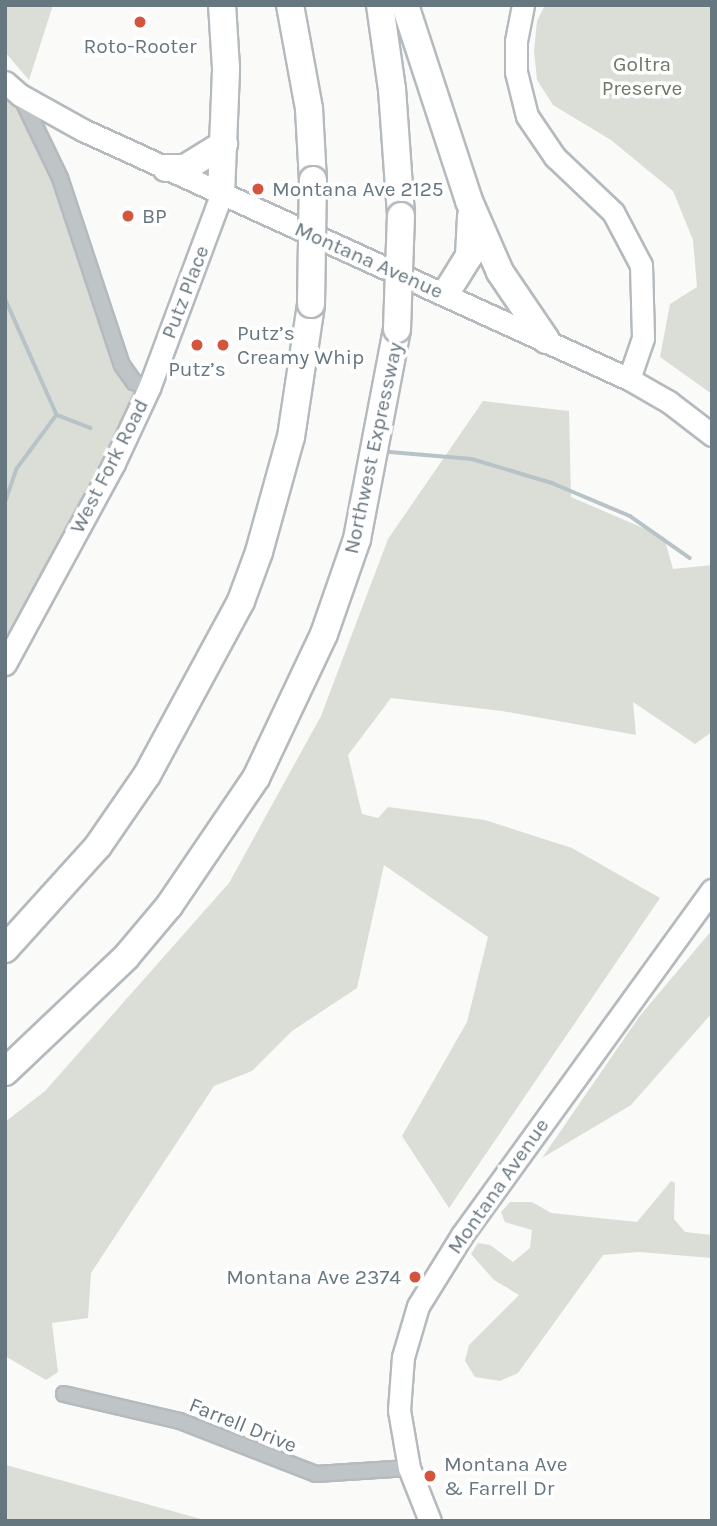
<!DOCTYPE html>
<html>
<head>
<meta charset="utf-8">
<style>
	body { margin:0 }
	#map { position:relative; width:717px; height:1526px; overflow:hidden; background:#fafaf8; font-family:Karla,sans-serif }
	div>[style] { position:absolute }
	.green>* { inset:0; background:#daded7 }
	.stream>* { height:3.5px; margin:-1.75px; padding:0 1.75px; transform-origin:1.75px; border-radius:1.75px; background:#b7c3c6 }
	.roads { filter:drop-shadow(2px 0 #b4babe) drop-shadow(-2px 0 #b4babe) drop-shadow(0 2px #b4babe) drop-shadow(0 -2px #b4babe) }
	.street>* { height:14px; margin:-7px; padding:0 7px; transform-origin:7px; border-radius:7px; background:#bfc4c7 }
	.secondary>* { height:21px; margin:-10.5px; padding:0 10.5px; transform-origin:10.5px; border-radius:10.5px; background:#fff }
	.highway>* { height:26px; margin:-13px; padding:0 13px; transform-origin:13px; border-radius:13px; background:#fff }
	.bridges { filter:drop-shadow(2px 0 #b5b9bc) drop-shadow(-2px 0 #b5b9bc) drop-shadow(0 2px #b5b9bc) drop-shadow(0 -2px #b5b9bc) }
	.highway-bridge>* { height:26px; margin:-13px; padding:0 13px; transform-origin:13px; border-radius:13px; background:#fff }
	.dots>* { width:19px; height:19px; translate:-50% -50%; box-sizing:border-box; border:4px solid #fff; border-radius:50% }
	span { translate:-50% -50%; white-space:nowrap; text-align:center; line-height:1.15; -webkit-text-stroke:7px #fff; paint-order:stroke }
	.poi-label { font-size:21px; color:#677780 }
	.left { translate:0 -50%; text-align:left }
	.right { translate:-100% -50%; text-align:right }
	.park-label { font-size:21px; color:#6b7966 }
	.street-label { font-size:21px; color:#677780 }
	.frame { position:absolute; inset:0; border:7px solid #677780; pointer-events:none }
</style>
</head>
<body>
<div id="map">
	<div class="green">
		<div style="clip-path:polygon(5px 5px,53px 5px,29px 80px,5px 52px)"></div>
		<div style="clip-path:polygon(545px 5px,712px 5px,712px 394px,660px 357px,670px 304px,697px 287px,693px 240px,673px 191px,611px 140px,553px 105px,537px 80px,534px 51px,537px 21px)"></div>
		<div style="clip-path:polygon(5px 82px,34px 117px,122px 365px,149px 388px,5px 664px)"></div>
		<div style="clip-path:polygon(483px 401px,569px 411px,571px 497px,664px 537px,673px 569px,712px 565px,712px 732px,695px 744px,633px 702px,636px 735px,502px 711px,391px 698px,348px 755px,362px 814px,378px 818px,388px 807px,485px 820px,572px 848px,660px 898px,449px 1208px,402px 1136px,467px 1022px,488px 937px,384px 865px,357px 988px,292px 1031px,252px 1071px,214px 1086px,91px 1273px,88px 1318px,52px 1323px,58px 1372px,46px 1380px,5px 1356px,5px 1122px,45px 1091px,229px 883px,321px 716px,388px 539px)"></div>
		<div style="clip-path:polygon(712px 930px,712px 1013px,631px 1105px,542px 1158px,639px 1017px)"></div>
		<div style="clip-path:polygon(671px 1181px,675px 1183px,674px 1219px,685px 1232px,712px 1235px,712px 1258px,639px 1252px,603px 1255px,518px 1373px,500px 1381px,475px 1377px,465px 1361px,469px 1345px,519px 1295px,494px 1280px,471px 1254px,478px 1243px,490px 1245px,513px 1262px,530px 1248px,532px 1230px,505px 1222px,501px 1212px,510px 1202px,532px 1202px,551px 1213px,637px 1222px)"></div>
		<div style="clip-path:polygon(5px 1464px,6px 1465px,208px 1521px,5px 1521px)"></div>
	</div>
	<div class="stream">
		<div style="left:5px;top:298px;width:128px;rotate:66deg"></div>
		<div style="left:57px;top:415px;width:67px;rotate:126.5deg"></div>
		<div style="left:17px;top:469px;width:37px;rotate:109deg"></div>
		<div style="left:57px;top:415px;width:36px;rotate:21deg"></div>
		<div style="left:390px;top:452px;width:82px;rotate:4.9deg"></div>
		<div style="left:472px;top:459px;width:84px;rotate:16.7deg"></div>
		<div style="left:552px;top:483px;width:85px;rotate:22.9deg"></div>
		<div style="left:630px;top:516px;width:73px;rotate:35deg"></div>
	</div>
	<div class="roads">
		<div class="street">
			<div style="left:22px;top:99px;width:88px;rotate:64.3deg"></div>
			<div style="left:60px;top:178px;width:197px;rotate:71.7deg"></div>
			<div style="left:122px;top:365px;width:21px;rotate:55deg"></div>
			<div style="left:134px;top:382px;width:16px;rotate:22deg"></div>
			<div style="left:64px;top:1394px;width:119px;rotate:13.1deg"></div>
			<div style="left:180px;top:1421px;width:146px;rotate:21.3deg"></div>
			<div style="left:316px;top:1474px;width:93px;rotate:-3.7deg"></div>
		</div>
		<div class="secondary">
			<div style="left:523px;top:5px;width:37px;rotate:101deg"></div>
			<div style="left:516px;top:41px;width:31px;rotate:90deg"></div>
			<div style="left:516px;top:72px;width:45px;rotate:76deg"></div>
			<div style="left:527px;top:116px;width:50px;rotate:55.7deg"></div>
			<div style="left:555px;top:157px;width:80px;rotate:43.5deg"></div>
			<div style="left:613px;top:212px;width:60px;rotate:62.2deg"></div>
			<div style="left:641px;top:265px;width:73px;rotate:88.4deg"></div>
			<div style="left:643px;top:338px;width:43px;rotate:108.9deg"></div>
			<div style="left:5px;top:82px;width:20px;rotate:41deg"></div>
			<div style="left:20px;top:95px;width:72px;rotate:29.1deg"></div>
			<div style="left:83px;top:130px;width:600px;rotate:24.52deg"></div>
			<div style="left:629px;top:379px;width:46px;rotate:29.9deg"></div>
			<div style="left:669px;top:402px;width:54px;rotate:37.5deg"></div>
			<div style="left:5px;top:664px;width:229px;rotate:-61.5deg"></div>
			<div style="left:114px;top:463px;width:83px;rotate:-65deg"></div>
			<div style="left:149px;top:388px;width:206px;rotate:-69.5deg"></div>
			<div style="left:430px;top:1521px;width:57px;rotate:-111.6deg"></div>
			<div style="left:409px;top:1468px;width:59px;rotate:-99.8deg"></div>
			<div style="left:399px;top:1410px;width:53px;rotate:-85.7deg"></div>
			<div style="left:403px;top:1357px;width:53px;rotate:-73.6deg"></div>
			<div style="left:418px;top:1306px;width:84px;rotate:-58.2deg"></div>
			<div style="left:462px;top:1235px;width:426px;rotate:-54.1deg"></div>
		</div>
		<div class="highway">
			<div style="left:290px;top:5px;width:106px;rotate:79.6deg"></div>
			<div style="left:309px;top:109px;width:71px;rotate:86.8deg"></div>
			<div style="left:380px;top:5px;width:85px;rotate:81.9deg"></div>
			<div style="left:392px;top:89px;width:127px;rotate:85.9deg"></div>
			<div style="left:405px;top:5px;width:206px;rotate:71.9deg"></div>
			<div style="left:469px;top:201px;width:77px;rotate:66.4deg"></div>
			<div style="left:500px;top:272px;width:82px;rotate:55.9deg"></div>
			<div style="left:166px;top:168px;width:19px"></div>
			<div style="left:185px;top:168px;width:46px;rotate:-31.6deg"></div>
			<div style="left:221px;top:195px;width:127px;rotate:-87.7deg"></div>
			<div style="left:226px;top:68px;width:63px;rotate:-93.6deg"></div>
			<div style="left:446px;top:293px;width:44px;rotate:-58.1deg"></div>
			<div style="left:469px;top:256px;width:40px;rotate:-87.1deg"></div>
			<div style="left:5px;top:949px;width:139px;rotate:-47.9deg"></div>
			<div style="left:98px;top:846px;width:86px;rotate:-55.4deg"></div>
			<div style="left:147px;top:775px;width:198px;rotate:-61.6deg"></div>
			<div style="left:241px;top:601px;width:52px;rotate:-69.8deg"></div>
			<div style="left:259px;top:552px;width:119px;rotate:-74.5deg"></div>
			<div style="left:291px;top:437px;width:134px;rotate:-81.4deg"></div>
			<div style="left:5px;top:1072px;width:167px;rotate:-43.5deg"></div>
			<div style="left:126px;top:957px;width:67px;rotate:-49.9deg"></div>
			<div style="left:169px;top:906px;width:155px;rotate:-55.8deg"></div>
			<div style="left:256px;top:778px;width:159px;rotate:-64.7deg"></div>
			<div style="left:324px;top:634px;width:101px;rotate:-70.8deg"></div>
			<div style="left:357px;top:539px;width:214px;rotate:-79.2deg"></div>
		</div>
	</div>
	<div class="bridges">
		<div class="highway-bridge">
			<div style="left:311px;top:304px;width:124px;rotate:-89.1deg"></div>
			<div style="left:397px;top:329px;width:113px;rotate:-88deg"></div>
		</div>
	</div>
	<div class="dots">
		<div style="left:140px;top:22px;background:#d3553e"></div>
		<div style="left:258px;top:189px;background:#d3553e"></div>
		<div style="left:128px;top:216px;background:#d3553e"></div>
		<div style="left:197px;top:345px;background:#d3553e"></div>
		<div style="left:223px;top:345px;background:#d3553e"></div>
		<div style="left:415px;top:1277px;background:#d3553e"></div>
		<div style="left:430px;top:1476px;background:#d3553e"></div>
	</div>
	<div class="poi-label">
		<span style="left:140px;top:46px">Roto-Rooter</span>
		<span class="left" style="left:272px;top:189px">Montana Ave 2125</span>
		<span class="left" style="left:142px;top:216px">BP</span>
		<span class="left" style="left:237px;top:345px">Putz’s<br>Creamy Whip</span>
		<span style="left:197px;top:369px">Putz’s</span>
		<span class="right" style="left:401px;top:1277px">Montana Ave 2374</span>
		<span class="left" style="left:444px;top:1476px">Montana Ave<br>&amp; Farrell Dr</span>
	</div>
	<div class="park-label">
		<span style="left:642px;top:76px">Goltra<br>Preserve</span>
	</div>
	<div class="street-label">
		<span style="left:369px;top:260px;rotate:24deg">Montana Avenue</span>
		<span style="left:185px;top:292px;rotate:-69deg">Putz Place</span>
		<span style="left:373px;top:448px;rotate:-78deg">Northwest Expressway</span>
		<span style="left:109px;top:466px;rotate:-63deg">West Fork Road</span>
		<span style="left:498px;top:1186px;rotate:-55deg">Montana Avenue</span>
		<span style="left:243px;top:1425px;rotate:22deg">Farrell Drive</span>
	</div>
	<div class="frame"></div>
</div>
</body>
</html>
